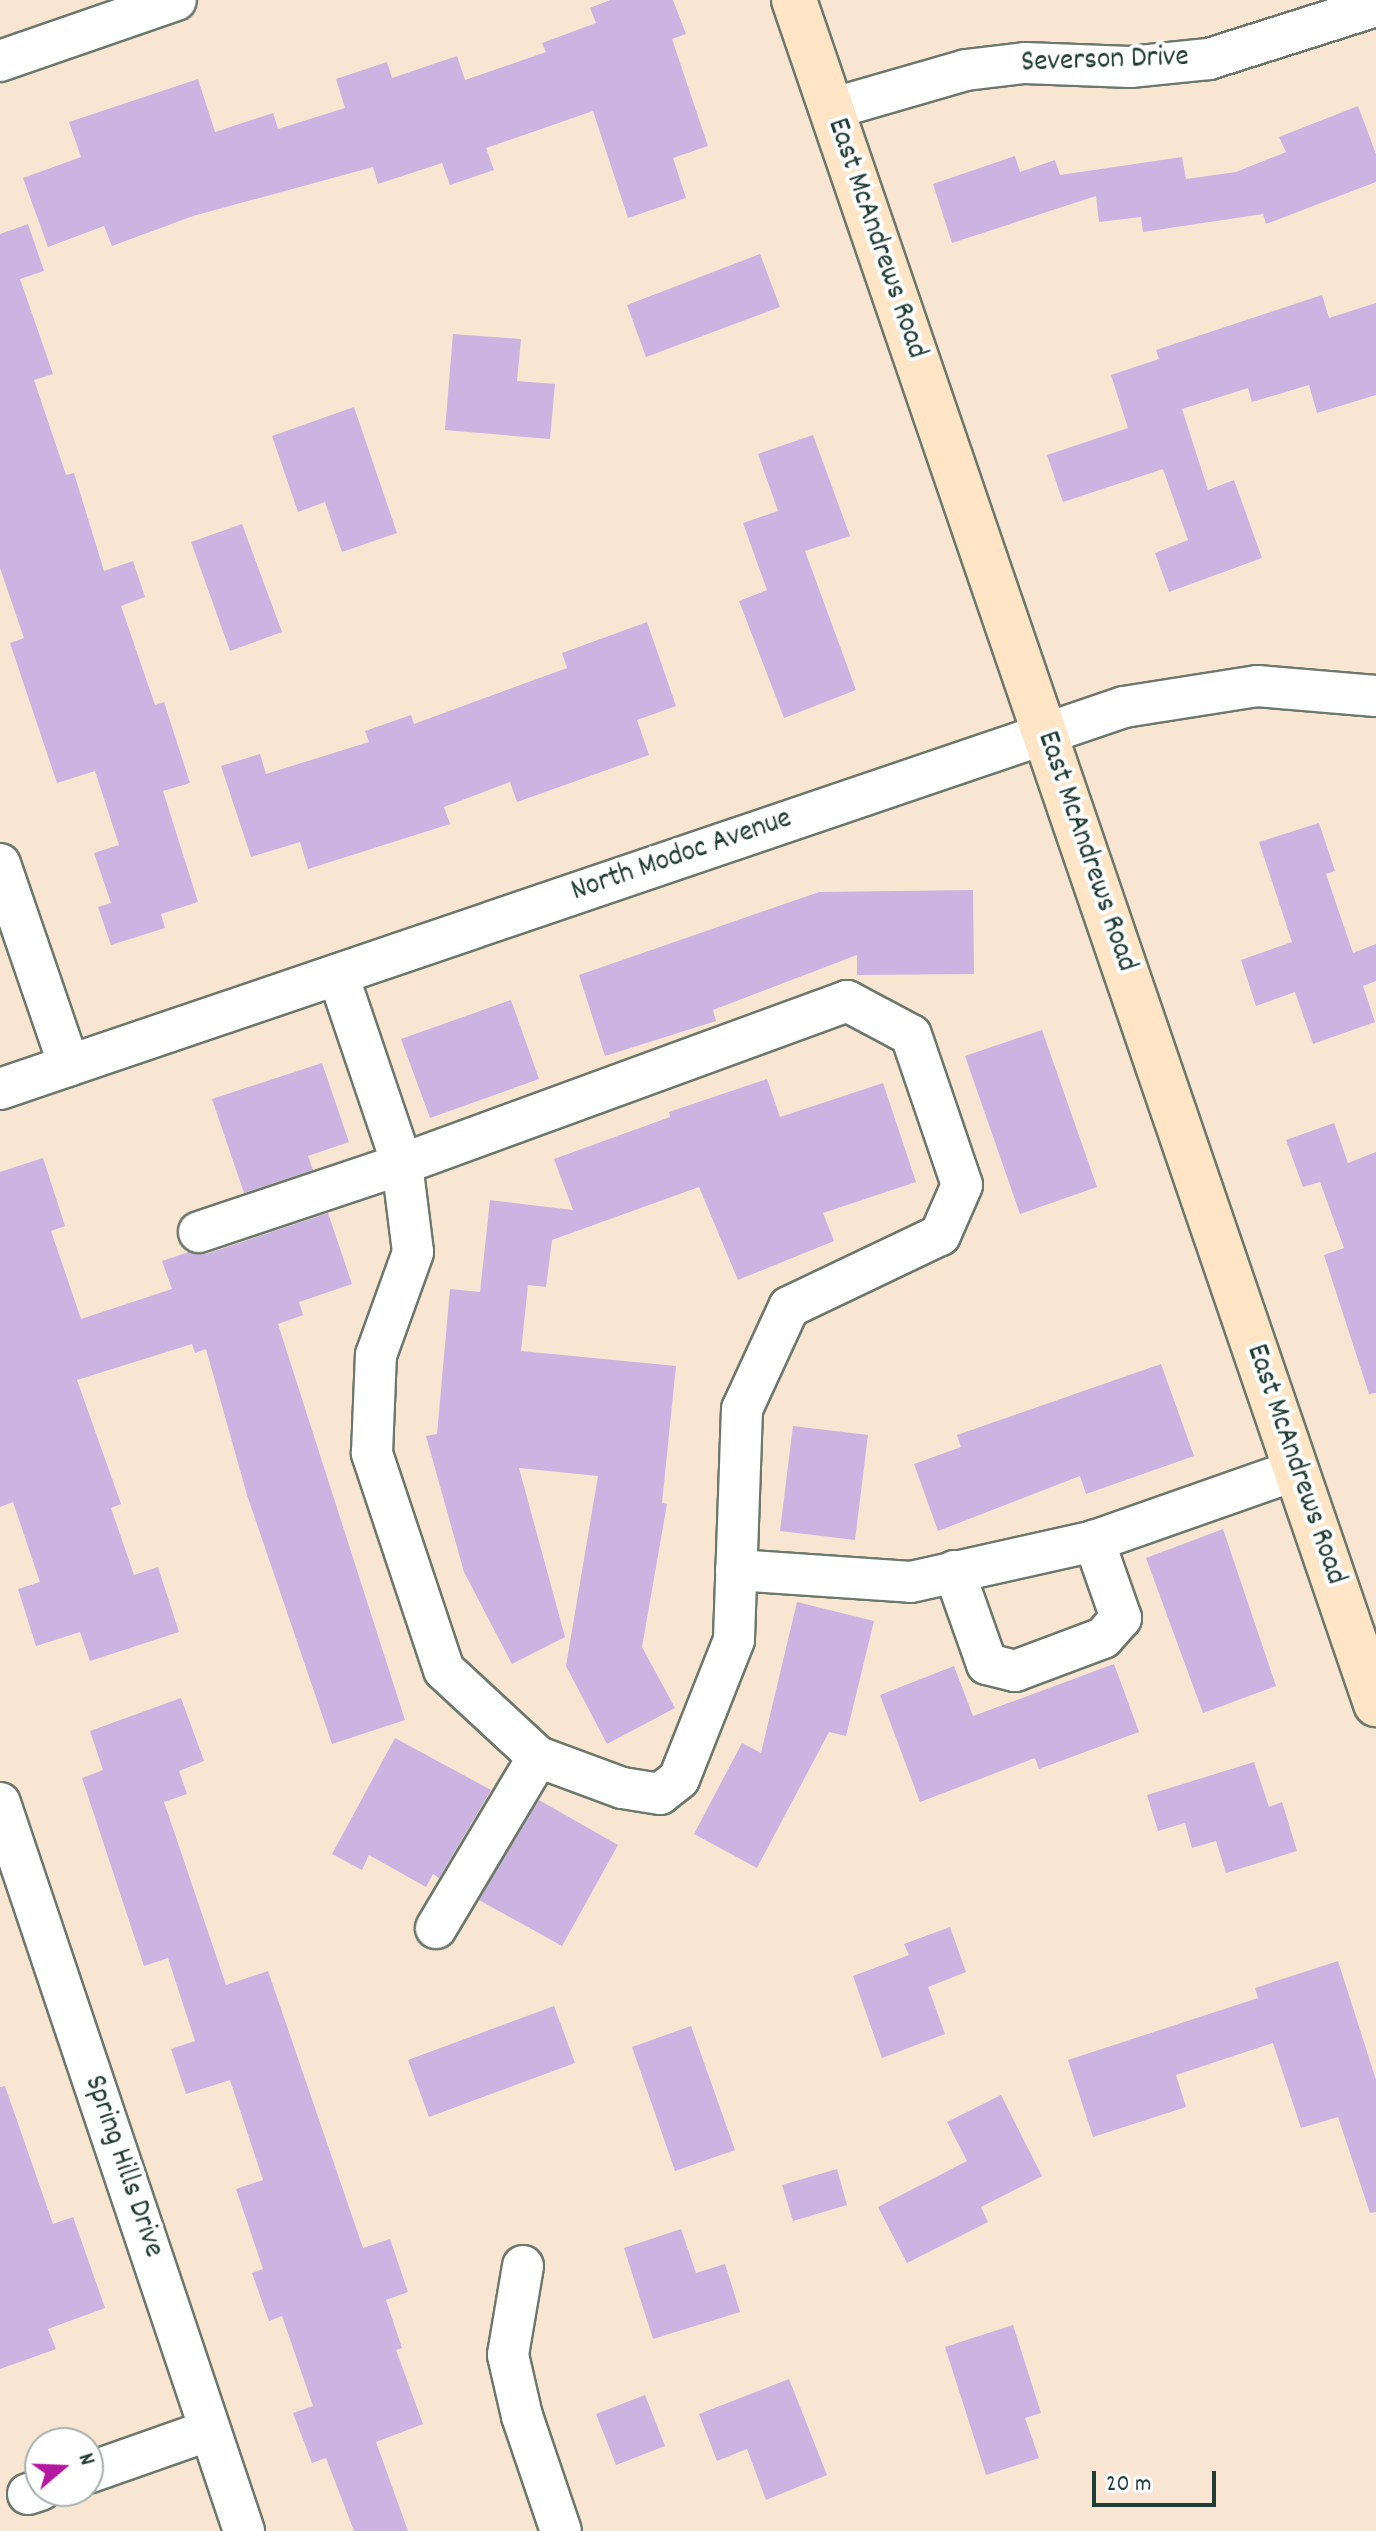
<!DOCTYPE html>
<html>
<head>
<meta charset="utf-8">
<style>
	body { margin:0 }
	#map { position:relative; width:1376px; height:2531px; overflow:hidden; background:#f8e6d2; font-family:Dekko,sans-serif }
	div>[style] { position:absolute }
	.building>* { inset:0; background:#cbb4e2 }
	.roads { filter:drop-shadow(2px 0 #6b786b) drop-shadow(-2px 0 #6b786b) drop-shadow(0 2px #6b786b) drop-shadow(0 -2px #6b786b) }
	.minor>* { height:40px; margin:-20px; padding:0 20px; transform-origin:20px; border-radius:20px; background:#fff }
	.secondary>* { height:44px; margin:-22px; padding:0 22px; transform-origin:22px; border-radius:22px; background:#fde5c5 }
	span { translate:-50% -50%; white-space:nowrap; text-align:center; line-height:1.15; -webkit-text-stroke:8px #fff; paint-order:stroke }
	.street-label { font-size:30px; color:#1f3d34 }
	.north { position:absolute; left:24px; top:2427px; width:80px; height:80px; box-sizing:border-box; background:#fff; border:2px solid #a5b1ae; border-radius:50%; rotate:71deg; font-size:22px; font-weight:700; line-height:32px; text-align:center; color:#1f3d34 }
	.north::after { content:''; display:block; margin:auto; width:28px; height:36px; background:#b5179e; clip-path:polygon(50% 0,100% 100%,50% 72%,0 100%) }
	.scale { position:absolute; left:1092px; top:2471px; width:124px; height:36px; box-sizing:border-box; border:4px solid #1f3d34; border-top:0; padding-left:10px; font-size:24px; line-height:28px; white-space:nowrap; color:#1f3d34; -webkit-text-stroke:6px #fff; paint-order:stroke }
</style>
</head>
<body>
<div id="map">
	<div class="building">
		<div style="clip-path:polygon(610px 0,673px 0,686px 34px,672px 39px,708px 146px,673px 158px,686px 198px,628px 218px,593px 111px,486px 148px,494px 170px,450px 185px,442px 163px,378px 184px,373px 167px,193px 216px,112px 246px,104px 226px,48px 247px,23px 178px,81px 157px,69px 122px,198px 79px,215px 132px,273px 113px,278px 129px,345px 108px,336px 79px,387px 62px,392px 78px,457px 56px,465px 80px,546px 52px,542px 43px,596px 23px,590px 8px)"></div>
		<div style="clip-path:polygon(1358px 106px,1376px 154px,1376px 182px,1266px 224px,1263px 214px,1143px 232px,1141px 217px,1099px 222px,1096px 196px,952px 243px,933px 184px,1015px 156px,1020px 172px,1055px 160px,1060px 175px,1182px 157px,1186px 179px,1236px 172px,1286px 152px,1279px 137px)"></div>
		<div style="clip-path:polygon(28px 224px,44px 271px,20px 279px,53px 374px,34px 380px,66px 475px,74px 473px,104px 571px,133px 561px,145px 597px,121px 606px,155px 705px,164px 702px,190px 783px,163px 791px,198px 902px,161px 914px,165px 928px,111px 945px,98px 907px,111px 903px,94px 853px,119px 845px,95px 771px,57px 783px,10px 643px,24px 638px,0 568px,0 234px)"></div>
		<div style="clip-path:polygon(760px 254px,780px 307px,646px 357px,627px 305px)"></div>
		<div style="clip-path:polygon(1322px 295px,1329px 318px,1376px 303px,1376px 395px,1317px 413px,1309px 385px,1252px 402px,1248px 388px,1182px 409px,1208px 490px,1234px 480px,1262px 558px,1169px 592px,1155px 553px,1188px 540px,1163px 469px,1063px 502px,1047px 455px,1128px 428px,1111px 375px,1159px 359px,1156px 350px)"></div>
		<div style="clip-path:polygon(453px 334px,521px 339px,517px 381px,555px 384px,550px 439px,445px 430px)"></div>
		<div style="clip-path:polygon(354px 407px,397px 533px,342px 552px,325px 502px,298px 512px,272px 436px)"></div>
		<div style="clip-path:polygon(813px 435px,850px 536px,805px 551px,856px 690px,784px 718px,739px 601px,767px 590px,743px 523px,778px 511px,758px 454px)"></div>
		<div style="clip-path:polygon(242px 524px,282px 632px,230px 651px,191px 542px)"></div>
		<div style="clip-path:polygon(647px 622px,676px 706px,637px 720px,649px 755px,517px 802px,510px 782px,444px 807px,450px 824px,308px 869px,300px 842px,251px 857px,221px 766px,260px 754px,266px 774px,369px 742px,365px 731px,411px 715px,414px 724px,567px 668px,562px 653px)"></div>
		<div style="clip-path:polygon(1319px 823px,1335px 871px,1326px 874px,1353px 953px,1376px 944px,1376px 981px,1363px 986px,1375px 1022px,1313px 1044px,1295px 992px,1256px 1006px,1241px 960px,1292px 942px,1259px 842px)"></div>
		<div style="clip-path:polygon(973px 890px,974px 974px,857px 975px,857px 955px,713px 1010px,716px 1021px,605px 1056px,579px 975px,819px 892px)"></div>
		<div style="clip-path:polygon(511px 1000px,539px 1079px,430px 1118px,401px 1039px)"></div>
		<div style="clip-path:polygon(1042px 1030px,1097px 1187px,1020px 1214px,965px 1056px)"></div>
		<div style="clip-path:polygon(322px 1063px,349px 1142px,308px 1156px,313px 1170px,244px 1193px,212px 1099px)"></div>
		<div style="clip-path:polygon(767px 1079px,780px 1117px,883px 1083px,916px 1182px,823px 1213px,834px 1241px,738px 1280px,699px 1187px,552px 1240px,546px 1287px,528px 1285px,521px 1351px,676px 1366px,662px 1503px,667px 1504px,642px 1647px,675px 1708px,607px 1744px,566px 1666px,598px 1476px,519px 1468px,565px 1637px,512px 1664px,464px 1572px,426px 1436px,437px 1434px,450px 1289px,480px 1292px,490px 1200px,573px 1210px,554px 1159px,670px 1117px,669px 1112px)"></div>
		<div style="clip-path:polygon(1334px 1123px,1348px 1163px,1376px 1152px,1376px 1393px,1369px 1394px,1324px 1255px,1344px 1248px,1320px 1182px,1303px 1187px,1286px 1140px)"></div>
		<div style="clip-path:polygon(43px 1158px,65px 1226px,51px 1231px,81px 1319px,172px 1289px,162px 1261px,189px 1252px,206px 1254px,328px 1213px,352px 1284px,299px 1302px,303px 1315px,278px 1324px,405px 1720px,332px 1744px,247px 1495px,206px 1349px,195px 1353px,192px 1344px,77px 1380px,121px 1504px,111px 1508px,134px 1575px,158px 1567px,179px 1632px,90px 1661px,80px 1632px,36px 1646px,18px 1589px,40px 1582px,13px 1502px,0 1507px,0 1172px)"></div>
		<div style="clip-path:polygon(1161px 1364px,1194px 1456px,1086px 1494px,1080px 1476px,938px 1531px,914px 1464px,961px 1447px,957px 1435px)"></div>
		<div style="clip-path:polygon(793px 1426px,868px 1435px,855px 1540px,780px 1531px)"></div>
		<div style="clip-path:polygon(1223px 1529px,1276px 1686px,1203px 1713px,1146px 1558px)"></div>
		<div style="clip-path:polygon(797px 1602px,874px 1621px,846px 1736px,829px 1732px,757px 1868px,694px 1834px,742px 1743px,761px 1753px)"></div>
		<div style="clip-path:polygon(1114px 1664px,1139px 1732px,1039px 1769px,1035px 1758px,920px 1802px,880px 1695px,954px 1666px,973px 1716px)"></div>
		<div style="clip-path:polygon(181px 1698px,204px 1761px,179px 1771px,187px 1794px,164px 1802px,226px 1985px,268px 1971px,363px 2248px,390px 2239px,408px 2292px,386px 2300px,402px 2348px,396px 2350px,423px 2424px,376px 2442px,408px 2531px,354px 2531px,326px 2458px,312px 2463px,293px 2413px,313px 2406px,282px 2316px,269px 2321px,252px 2273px,263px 2269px,236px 2189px,263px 2180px,230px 2080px,186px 2094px,171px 2049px,195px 2041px,168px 1958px,144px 1966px,82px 1778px,103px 1770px,90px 1731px)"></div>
		<div style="clip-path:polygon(395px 1738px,491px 1790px,439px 1878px,433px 1874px,426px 1887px,369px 1855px,362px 1870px,332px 1854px)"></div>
		<div style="clip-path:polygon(1254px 1762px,1269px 1807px,1282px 1802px,1297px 1851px,1226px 1873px,1216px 1841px,1192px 1848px,1185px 1823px,1158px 1831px,1147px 1795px)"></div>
		<div style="clip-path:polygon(539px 1800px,618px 1845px,562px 1946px,479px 1900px)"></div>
		<div style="clip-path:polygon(950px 1927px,966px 1972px,928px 1987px,945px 2034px,882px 2058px,853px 1976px,909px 1955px,904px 1944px)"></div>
		<div style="clip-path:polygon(1338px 1961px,1376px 2080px,1376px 2212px,1370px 2213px,1338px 2117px,1301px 2128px,1273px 2043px,1176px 2075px,1186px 2107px,1093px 2137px,1068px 2060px,1258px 1998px,1255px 1988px)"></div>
		<div style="clip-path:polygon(554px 2006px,575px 2063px,429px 2117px,408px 2060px)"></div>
		<div style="clip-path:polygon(691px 2026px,735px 2150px,675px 2171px,632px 2047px)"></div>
		<div style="clip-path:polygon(5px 2086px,53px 2224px,73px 2217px,105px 2308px,48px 2329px,56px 2349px,0 2369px,0 2087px)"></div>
		<div style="clip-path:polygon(1001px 2095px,1042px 2176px,981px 2207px,988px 2222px,907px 2263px,878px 2207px,967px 2161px,947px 2122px)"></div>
		<div style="clip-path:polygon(837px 2169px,847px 2205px,793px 2221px,782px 2185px)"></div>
		<div style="clip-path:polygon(681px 2229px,696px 2273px,725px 2264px,740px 2312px,653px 2339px,624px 2248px)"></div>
		<div style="clip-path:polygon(1013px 2325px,1041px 2413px,1025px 2418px,1039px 2458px,986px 2475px,945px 2347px)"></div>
		<div style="clip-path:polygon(789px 2379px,827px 2475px,766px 2500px,747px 2449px,717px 2461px,699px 2414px)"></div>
		<div style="clip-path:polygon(645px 2395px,665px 2446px,616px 2465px,596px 2414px)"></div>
	</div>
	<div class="roads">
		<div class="minor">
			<div style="left:0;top:61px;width:186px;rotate:-19.1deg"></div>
			<div style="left:831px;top:109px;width:141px;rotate:-16.1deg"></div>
			<div style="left:966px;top:70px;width:59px;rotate:-6.8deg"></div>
			<div style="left:1025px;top:63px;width:105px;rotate:2.2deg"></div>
			<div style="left:1130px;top:67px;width:79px;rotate:-5.8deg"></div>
			<div style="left:1209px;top:59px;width:175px;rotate:-17.6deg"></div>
			<div style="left:0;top:864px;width:213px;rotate:71.1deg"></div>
			<div style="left:0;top:1089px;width:1187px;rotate:-18.77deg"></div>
			<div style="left:1124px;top:707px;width:135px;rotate:-9deg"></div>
			<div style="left:1257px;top:686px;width:119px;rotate:4.8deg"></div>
			<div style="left:199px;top:1232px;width:214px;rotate:-18.5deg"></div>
			<div style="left:402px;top:1164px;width:474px;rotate:-20.1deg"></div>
			<div style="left:847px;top:1001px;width:72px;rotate:28deg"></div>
			<div style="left:911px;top:1035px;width:158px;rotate:71.2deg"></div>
			<div style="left:962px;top:1185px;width:55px;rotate:113.7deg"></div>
			<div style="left:940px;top:1235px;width:167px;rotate:154.5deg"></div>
			<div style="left:789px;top:1307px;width:112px;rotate:114.7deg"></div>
			<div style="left:742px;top:1409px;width:231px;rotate:92deg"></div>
			<div style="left:734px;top:1640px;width:149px;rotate:111.6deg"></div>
			<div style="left:679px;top:1779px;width:24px;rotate:142deg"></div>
			<div style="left:660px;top:1794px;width:38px;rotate:-171deg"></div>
			<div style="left:622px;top:1788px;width:90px;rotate:-159.7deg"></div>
			<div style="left:538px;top:1757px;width:128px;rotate:-137.2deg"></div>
			<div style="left:444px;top:1670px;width:229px;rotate:-108.4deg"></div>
			<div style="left:372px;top:1453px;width:98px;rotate:-87.7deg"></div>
			<div style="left:376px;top:1355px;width:109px;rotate:-70.2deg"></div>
			<div style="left:413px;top:1252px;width:89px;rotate:-97.1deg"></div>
			<div style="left:402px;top:1164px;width:200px;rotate:-108.7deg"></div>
			<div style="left:736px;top:1570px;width:175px;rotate:3.9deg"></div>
			<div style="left:911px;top:1582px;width:188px;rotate:-12.6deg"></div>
			<div style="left:1094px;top:1541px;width:214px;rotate:-19.4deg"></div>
			<div style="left:954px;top:1571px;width:99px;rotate:70.5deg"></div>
			<div style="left:987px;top:1664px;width:29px;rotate:14deg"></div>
			<div style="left:1015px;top:1671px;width:94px;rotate:-20.6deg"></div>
			<div style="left:1103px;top:1638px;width:27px;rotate:-48deg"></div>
			<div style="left:1121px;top:1618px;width:82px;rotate:-109.3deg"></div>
			<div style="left:0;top:1803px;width:768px;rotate:71.47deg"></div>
			<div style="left:436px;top:1928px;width:199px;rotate:-59.2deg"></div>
			<div style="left:523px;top:2266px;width:90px;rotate:99.6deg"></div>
			<div style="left:508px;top:2355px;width:63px;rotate:77.1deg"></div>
			<div style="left:522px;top:2416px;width:121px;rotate:71.3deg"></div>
			<div style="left:88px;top:2473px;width:129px;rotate:-19.4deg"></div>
			<div style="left:28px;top:2494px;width:13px;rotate:-18deg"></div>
		</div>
		<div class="secondary">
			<div style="left:794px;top:0;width:1801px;rotate:71.14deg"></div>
		</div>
	</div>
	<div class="street-label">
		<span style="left:1105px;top:62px;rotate:-2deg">Severson Drive</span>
		<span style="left:875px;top:239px;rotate:71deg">East McAndrews Road</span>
		<span style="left:1085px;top:852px;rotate:71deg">East McAndrews Road</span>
		<span style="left:682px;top:857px;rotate:-19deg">North Modoc Avenue</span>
		<span style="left:1294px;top:1465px;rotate:71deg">East McAndrews Road</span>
		<span style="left:122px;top:2167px;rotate:71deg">Spring Hills Drive</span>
	</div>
	<div class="north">N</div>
	<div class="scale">20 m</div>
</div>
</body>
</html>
